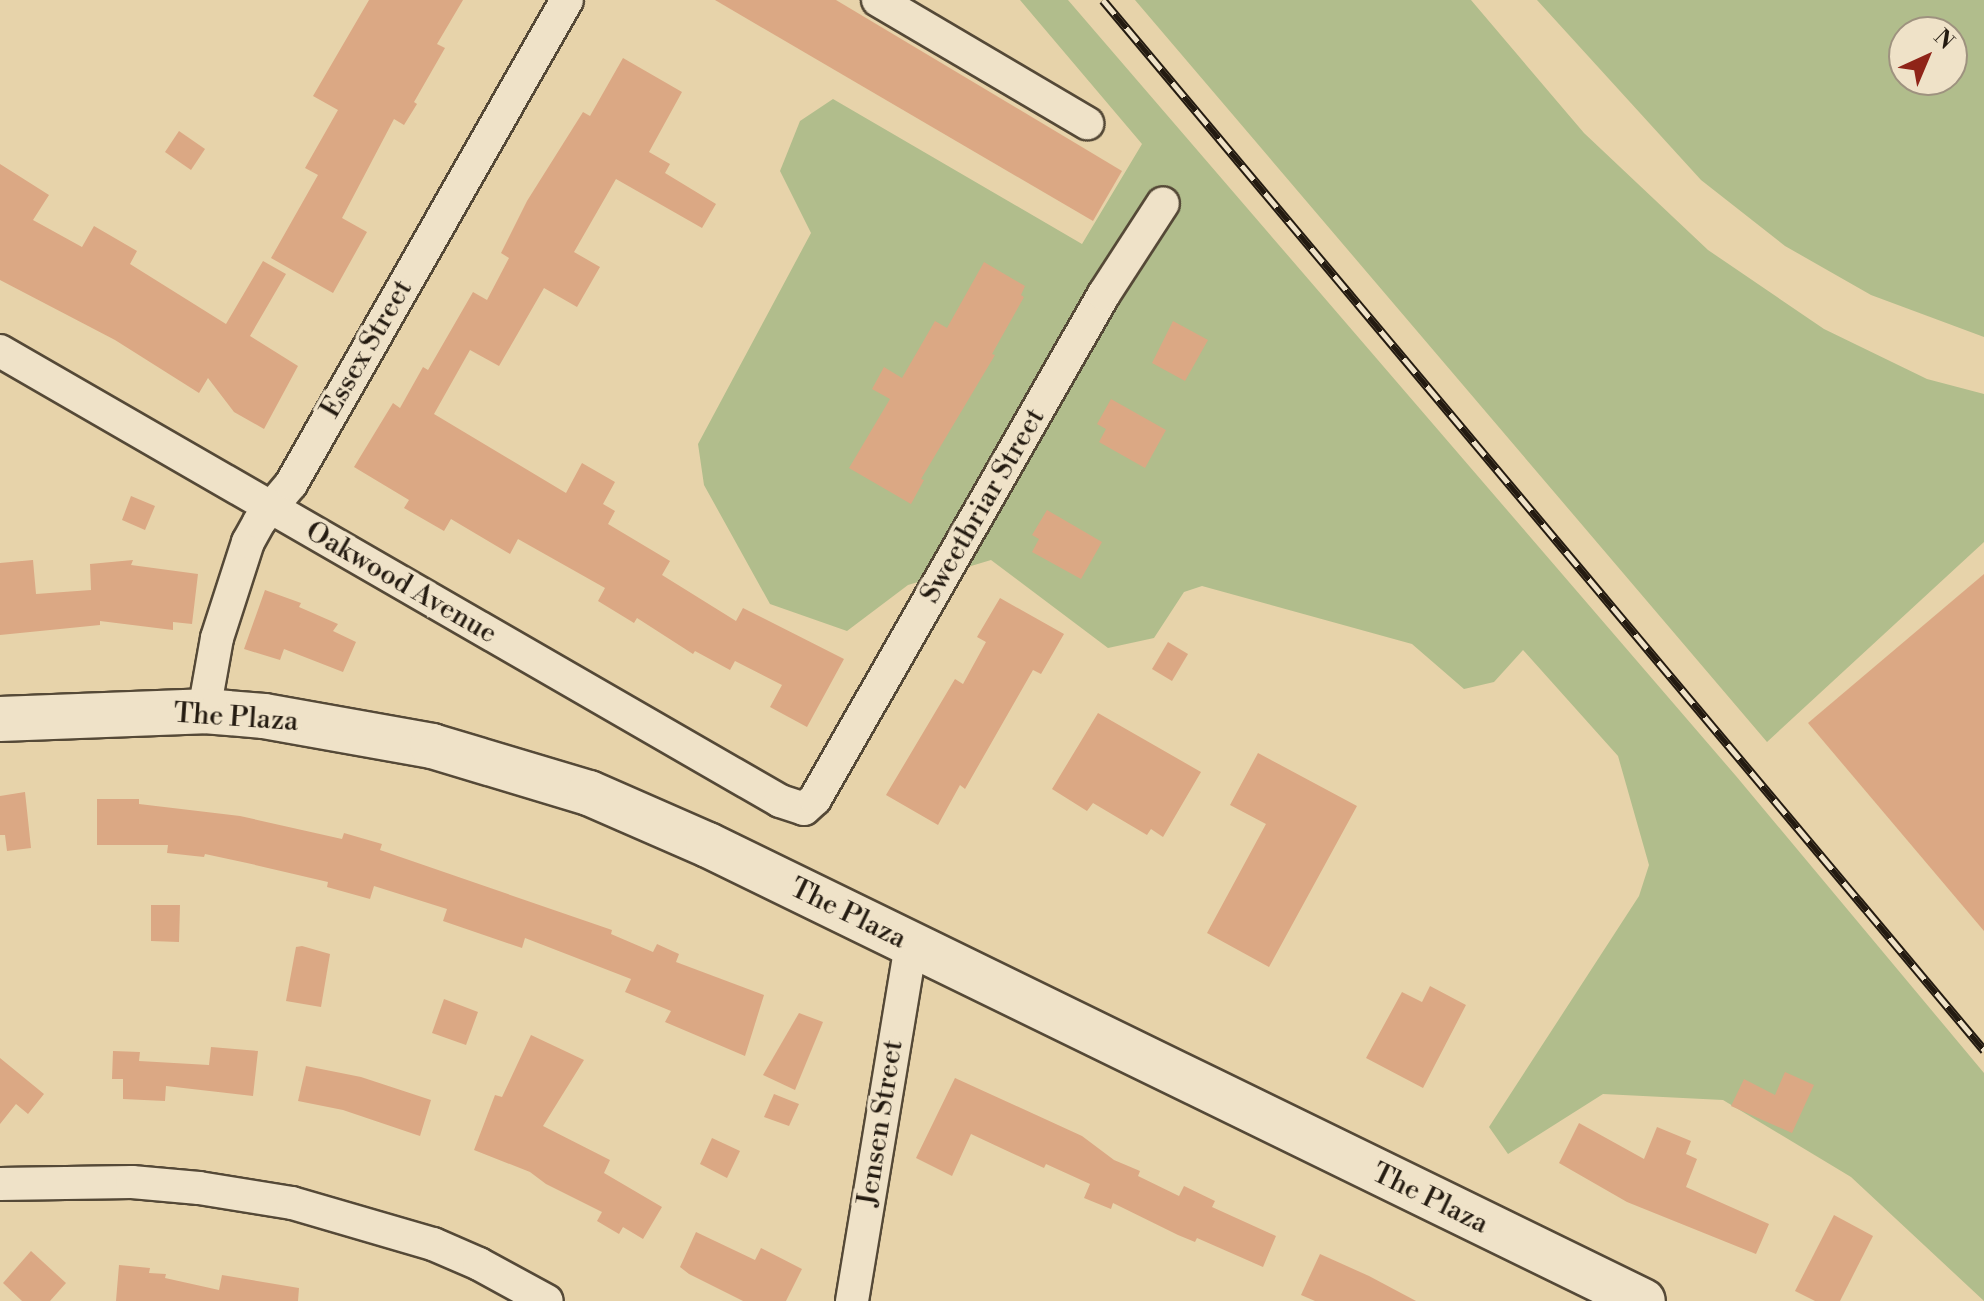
<!DOCTYPE html>
<html>
<head>
<meta charset="utf-8">
<style>
	body { margin:0 }
	#map { position:relative; width:1984px; height:1301px; overflow:hidden; background:#e7d3aa; font-family:"Libre Bodoni",serif }
	div>[style] { position:absolute }
	.green>* { inset:0; background:#b1bd8c }
	.building>* { inset:0; background:#dba884 }
	.roads { filter:drop-shadow(2px 0 #554937) drop-shadow(-2px 0 #554937) drop-shadow(0 2px #554937) drop-shadow(0 -2px #554937) }
	.minor>* { height:32px; margin:-16px; padding:0 16px; transform-origin:16px; border-radius:16px; background:#efe2c8 }
	.secondary>* { height:44px; margin:-22px; padding:0 22px; transform-origin:22px; border-radius:22px; background:#efe2c8 }
	.rail>* { height:9px; margin-top:-4.5px; transform-origin:0; background:repeating-linear-gradient(90deg,#efe2c8 0 18px,#241b11 0 36px); box-sizing:border-box; border-block:2px solid #241b11 }
	span { translate:-50% -50%; white-space:nowrap; text-align:center; line-height:1.15; -webkit-text-stroke:7px #efe2c8; paint-order:stroke }
	.street-label { font-size:28px; color:#241b11 }
	.north { position:absolute; left:1888px; top:16px; width:80px; height:80px; box-sizing:border-box; background:#efe2c8; border:2px solid #9e927f; border-radius:50%; rotate:44deg; font-size:22px; font-weight:700; line-height:32px; text-align:center; color:#241b11 }
	.north::after { content:''; display:block; margin:auto; width:28px; height:36px; background:#8f2418; clip-path:polygon(50% 0,100% 100%,50% 72%,0 100%) }
</style>
</head>
<body>
<div id="map">
	<div class="green">
		<div style="clip-path:polygon(1020px 0,1068px 0,1736px 776px,1984px 1073px,1984px 1301px,1851px 1177px,1723px 1100px,1603px 1094px,1508px 1154px,1489px 1127px,1639px 896px,1649px 865px,1618px 756px,1523px 650px,1494px 682px,1464px 689px,1412px 644px,1202px 586px,1184px 592px,1154px 638px,1108px 648px,991px 560px,908px 585px,847px 631px,770px 604px,704px 485px,698px 444px,811px 233px,780px 171px,800px 121px,833px 99px,1082px 244px,1142px 144px)"></div>
		<div style="clip-path:polygon(1135px 0,1471px 0,1584px 133px,1708px 250px,1824px 329px,1927px 379px,1984px 394px,1984px 542px,1767px 742px)"></div>
		<div style="clip-path:polygon(evenodd,1537px 0,1984px 0,1984px 337px,1871px 295px,1785px 246px,1701px 180px,1537px 0,1952px 32px,1952px 80px,1904px 80px,1904px 32px,1952px 32px)"></div>
	</div>
	<div class="building">
		<div style="clip-path:polygon(369px 0,463px 0,437px 44px,445px 48px,414px 102px,417px 104px,404px 125px,394px 119px,342px 218px,367px 232px,333px 293px,271px 258px,318px 175px,305px 168px,338px 110px,313px 96px)"></div>
		<div style="clip-path:polygon(715px 0,836px 0,1122px 171px,1093px 221px)"></div>
		<div style="clip-path:polygon(623px 58px,682px 92px,649px 152px,670px 164px,665px 173px,716px 204px,702px 228px,616px 179px,574px 252px,600px 267px,577px 307px,544px 288px,499px 366px,470px 350px,434px 414px,566px 493px,582px 463px,615px 482px,603px 504px,615px 511px,608px 524px,670px 561px,662px 575px,736px 621px,743px 608px,844px 659px,807px 727px,770px 707px,782px 685px,735px 661px,730px 670px,695px 651px,693px 654px,637px 618px,634px 623px,598px 601px,605px 588px,518px 539px,510px 554px,451px 519px,444px 531px,404px 508px,409px 500px,354px 467px,393px 403px,400px 408px,423px 367px,428px 370px,473px 292px,487px 300px,509px 258px,501px 253px,527px 201px,583px 112px,590px 116px)"></div>
		<div style="clip-path:polygon(179px 131px,205px 149px,191px 170px,165px 152px)"></div>
		<div style="clip-path:polygon(0 164px,49px 195px,33px 220px,82px 247px,94px 226px,137px 251px,130px 264px,226px 324px,263px 261px,286px 274px,250px 336px,298px 366px,264px 429px,234px 412px,208px 378px,199px 393px,115px 340px,0 280px)"></div>
		<div style="clip-path:polygon(984px 262px,1025px 286px,1021px 295px,1024px 297px,992px 354px,995px 355px,921px 479px,924px 480px,911px 504px,849px 468px,890px 399px,872px 389px,884px 367px,902px 378px,935px 321px,947px 328px)"></div>
		<div style="clip-path:polygon(1173px 321px,1208px 340px,1185px 381px,1152px 363px)"></div>
		<div style="clip-path:polygon(1111px 399px,1166px 430px,1145px 468px,1099px 442px,1106px 429px,1097px 424px)"></div>
		<div style="clip-path:polygon(131px 496px,155px 506px,145px 530px,122px 520px)"></div>
		<div style="clip-path:polygon(1047px 510px,1102px 542px,1081px 579px,1032px 552px,1039px 539px,1032px 535px)"></div>
		<div style="clip-path:polygon(33px 560px,36px 594px,91px 590px,90px 564px,133px 560px,131px 565px,198px 574px,192px 624px,173px 622px,173px 630px,100px 621px,100px 625px,0 635px,0 563px)"></div>
		<div style="clip-path:polygon(1984px 574px,1984px 931px,1808px 723px)"></div>
		<div style="clip-path:polygon(265px 590px,301px 603px,299px 607px,338px 624px,333px 631px,356px 642px,343px 672px,284px 649px,280px 660px,244px 649px)"></div>
		<div style="clip-path:polygon(1000px 598px,1064px 634px,1041px 674px,1033px 670px,965px 789px,960px 785px,938px 825px,886px 795px,955px 679px,963px 684px,986px 642px,977px 637px)"></div>
		<div style="clip-path:polygon(1168px 642px,1188px 654px,1172px 681px,1152px 669px)"></div>
		<div style="clip-path:polygon(1098px 713px,1201px 772px,1163px 837px,1151px 829px,1147px 835px,1093px 803px,1087px 811px,1052px 789px)"></div>
		<div style="clip-path:polygon(1258px 753px,1357px 806px,1269px 967px,1207px 933px,1266px 824px,1230px 805px)"></div>
		<div style="clip-path:polygon(25px 792px,31px 848px,7px 851px,5px 835px,0 835px,0 796px)"></div>
		<div style="clip-path:polygon(97px 799px,139px 799px,139px 804px,240px 816px,342px 839px,344px 833px,382px 844px,380px 850px,612px 930px,611px 934px,653px 952px,657px 944px,679px 954px,676px 962px,764px 995px,745px 1056px,665px 1022px,671px 1011px,625px 992px,631px 979px,525px 938px,522px 948px,443px 921px,447px 909px,374px 886px,370px 899px,327px 887px,328px 882px,247px 863px,205px 854px,204px 857px,167px 853px,168px 845px,97px 845px)"></div>
		<div style="clip-path:polygon(151px 905px,180px 905px,179px 942px,151px 941px)"></div>
		<div style="clip-path:polygon(302px 946px,330px 954px,321px 1007px,286px 1001px,296px 947px)"></div>
		<div style="clip-path:polygon(1430px 986px,1466px 1005px,1423px 1088px,1366px 1058px,1402px 992px,1422px 1002px)"></div>
		<div style="clip-path:polygon(444px 999px,478px 1012px,466px 1045px,432px 1033px)"></div>
		<div style="clip-path:polygon(799px 1013px,823px 1022px,795px 1090px,763px 1075px)"></div>
		<div style="clip-path:polygon(531px 1035px,584px 1060px,543px 1126px,610px 1160px,604px 1173px,662px 1207px,643px 1239px,623px 1227px,619px 1234px,597px 1221px,602px 1212px,546px 1184px,530px 1172px,474px 1150px,495px 1095px,502px 1097px)"></div>
		<div style="clip-path:polygon(211px 1047px,258px 1051px,253px 1096px,166px 1086px,165px 1101px,123px 1099px,123px 1079px,112px 1079px,113px 1051px,140px 1052px,139px 1061px,209px 1065px)"></div>
		<div style="clip-path:polygon(0 1058px,44px 1094px,28px 1114px,16px 1104px,0 1124px)"></div>
		<div style="clip-path:polygon(306px 1066px,361px 1077px,431px 1100px,420px 1136px,343px 1110px,298px 1101px)"></div>
		<div style="clip-path:polygon(1785px 1072px,1814px 1085px,1792px 1133px,1731px 1106px,1744px 1079px,1775px 1095px)"></div>
		<div style="clip-path:polygon(955px 1078px,1082px 1136px,1114px 1160px,1140px 1171px,1138px 1176px,1179px 1196px,1184px 1186px,1215px 1201px,1212px 1207px,1276px 1236px,1263px 1267px,1197px 1238px,1195px 1242px,1178px 1235px,1113px 1203px,1111px 1209px,1084px 1198px,1090px 1184px,1046px 1164px,1044px 1168px,971px 1134px,952px 1176px,916px 1158px)"></div>
		<div style="clip-path:polygon(774px 1094px,799px 1104px,789px 1126px,764px 1117px)"></div>
		<div style="clip-path:polygon(1579px 1123px,1644px 1159px,1657px 1127px,1691px 1141px,1686px 1154px,1697px 1159px,1686px 1187px,1769px 1224px,1756px 1254px,1627px 1202px,1559px 1163px)"></div>
		<div style="clip-path:polygon(712px 1138px,740px 1151px,727px 1178px,700px 1164px)"></div>
		<div style="clip-path:polygon(1834px 1215px,1873px 1236px,1840px 1301px,1815px 1301px,1795px 1291px)"></div>
		<div style="clip-path:polygon(696px 1232px,755px 1260px,761px 1248px,802px 1269px,786px 1301px,743px 1301px,689px 1274px,680px 1267px)"></div>
		<div style="clip-path:polygon(31px 1251px,66px 1283px,50px 1301px,22px 1301px,3px 1283px)"></div>
		<div style="clip-path:polygon(1320px 1254px,1369px 1276px,1416px 1301px,1315px 1301px,1301px 1295px)"></div>
		<div style="clip-path:polygon(119px 1265px,150px 1268px,149px 1273px,166px 1274px,165px 1278px,219px 1290px,222px 1275px,299px 1288px,298px 1301px,116px 1301px)"></div>
	</div>
	<div class="roads">
		<div class="minor">
			<div style="left:878px;top:0;width:243px;rotate:30.5deg"></div>
			<div style="left:0;top:351px;width:900px;rotate:29.98deg"></div>
			<div style="left:780px;top:801px;width:25px;rotate:18deg"></div>
			<div style="left:804px;top:809px;width:15px;rotate:-42deg"></div>
			<div style="left:815px;top:799px;width:582px;rotate:-60.22deg"></div>
			<div style="left:1104px;top:294px;width:108px;rotate:-57deg"></div>
			<div style="left:204px;top:711px;width:74px;rotate:-79.9deg"></div>
			<div style="left:217px;top:638px;width:101px;rotate:-72.1deg"></div>
			<div style="left:248px;top:542px;width:23px;rotate:-61deg"></div>
			<div style="left:259px;top:522px;width:50px;rotate:-49.9deg"></div>
			<div style="left:291px;top:484px;width:557px;rotate:-60.31deg"></div>
			<div style="left:0;top:1184px;width:132px;rotate:-0.9deg"></div>
			<div style="left:132px;top:1182px;width:67px;rotate:5.1deg"></div>
			<div style="left:199px;top:1188px;width:94px;rotate:9.2deg"></div>
			<div style="left:292px;top:1203px;width:147px;rotate:16.2deg"></div>
			<div style="left:433px;top:1244px;width:50px;rotate:23.5deg"></div>
			<div style="left:479px;top:1264px;width:77px;rotate:28.6deg"></div>
			<div style="left:852px;top:1301px;width:362px;rotate:-80.6deg"></div>
		</div>
		<div class="secondary">
			<div style="left:0;top:719px;width:204px;rotate:-2.2deg"></div>
			<div style="left:204px;top:711px;width:60px;rotate:4.8deg"></div>
			<div style="left:264px;top:716px;width:171px;rotate:10.1deg"></div>
			<div style="left:432px;top:746px;width:164px;rotate:16.7deg"></div>
			<div style="left:589px;top:793px;width:130px;rotate:23.6deg"></div>
			<div style="left:708px;top:845px;width:1040px;rotate:26deg"></div>
		</div>
	</div>
	<div class="rail">
		<div style="left:1103px;top:0;width:1371px;rotate:50deg"></div>
	</div>
	<div class="street-label">
		<span style="left:367px;top:349px;rotate:-60deg">Essex Street</span>
		<span style="left:983px;top:506px;rotate:-60deg">Sweetbriar Street</span>
		<span style="left:401px;top:583px;rotate:30deg">Oakwood Avenue</span>
		<span style="left:236px;top:718px;rotate:4deg">The Plaza</span>
		<span style="left:848px;top:914px;rotate:26deg">The Plaza</span>
		<span style="left:881px;top:1123px;rotate:-81deg">Jensen Street</span>
		<span style="left:1430px;top:1199px;rotate:26deg">The Plaza</span>
	</div>
	<div class="north">N</div>
</div>
</body>
</html>
